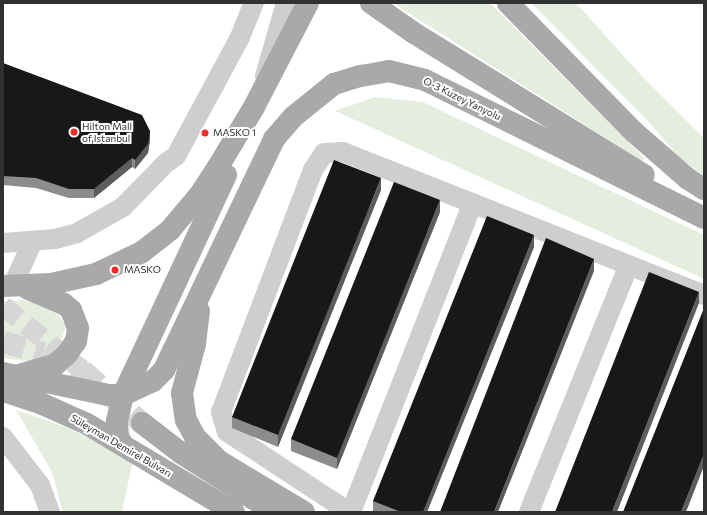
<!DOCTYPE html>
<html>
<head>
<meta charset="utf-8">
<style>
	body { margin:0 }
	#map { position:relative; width:707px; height:515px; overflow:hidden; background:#fff; font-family:Commissioner,sans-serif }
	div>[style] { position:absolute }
	.green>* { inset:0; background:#e5eede }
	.minor-tunnel>* { height:20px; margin-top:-10px; transform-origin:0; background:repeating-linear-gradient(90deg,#d6d6d6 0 20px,transparent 0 30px) }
	.major-tunnel>* { height:22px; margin-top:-11px; transform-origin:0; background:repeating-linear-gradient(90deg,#d6d6d6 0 22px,transparent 0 33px) }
	.minor>* { height:20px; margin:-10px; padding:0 10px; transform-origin:10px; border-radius:10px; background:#cecece }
	.major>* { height:22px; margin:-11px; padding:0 11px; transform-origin:11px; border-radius:11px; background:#a9a9a9 }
	.wall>* { inset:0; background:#8c8c8c }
	.shaded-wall>* { inset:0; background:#5d5d5d }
	.building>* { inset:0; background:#181818 }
	.dots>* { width:11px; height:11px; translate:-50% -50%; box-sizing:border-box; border:2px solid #fff; border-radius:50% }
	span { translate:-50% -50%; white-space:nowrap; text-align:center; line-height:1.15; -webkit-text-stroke:4px #fff; paint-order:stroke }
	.street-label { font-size:10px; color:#313131 }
	.poi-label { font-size:10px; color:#313131 }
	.left { translate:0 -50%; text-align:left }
	.frame { position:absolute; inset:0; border:4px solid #313131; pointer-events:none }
</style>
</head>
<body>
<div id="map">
	<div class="green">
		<div style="clip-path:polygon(393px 3px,490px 3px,645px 159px,642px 161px)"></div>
		<div style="clip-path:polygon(531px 3px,576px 3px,641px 75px,704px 138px,704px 176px,678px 156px,648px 121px)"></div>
		<div style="clip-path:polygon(375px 97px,423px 102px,704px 235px,704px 279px,335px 111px)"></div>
		<div style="clip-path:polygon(23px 300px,53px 308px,66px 326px,60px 344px,46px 357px,34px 362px,3px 358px,3px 301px)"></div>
		<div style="clip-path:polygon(16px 410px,68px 428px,133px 460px,122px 512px,63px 512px,52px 472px)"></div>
	</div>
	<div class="minor-tunnel">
		<div style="left:3px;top:306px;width:102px;rotate:39deg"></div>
	</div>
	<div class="major-tunnel">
		<div style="left:3px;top:342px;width:42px;rotate:15deg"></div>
		<div style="left:44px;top:353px;width:42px;rotate:24.1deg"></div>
		<div style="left:82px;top:370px;width:80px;rotate:41.5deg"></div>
	</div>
	<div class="minor">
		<div style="left:265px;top:76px;width:76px;rotate:-74deg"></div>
		<div style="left:3px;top:243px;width:52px;rotate:-4.4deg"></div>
		<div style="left:55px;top:239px;width:23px;rotate:-15deg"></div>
		<div style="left:77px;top:233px;width:53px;rotate:-29.5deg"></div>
		<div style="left:123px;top:207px;width:62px;rotate:-45.7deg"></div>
		<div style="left:166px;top:163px;width:12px;rotate:-35deg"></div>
		<div style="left:176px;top:156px;width:135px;rotate:-61.7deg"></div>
		<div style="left:240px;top:37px;width:37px;rotate:-68deg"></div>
		<div style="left:13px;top:285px;width:48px;rotate:-65.6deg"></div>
		<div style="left:3px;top:437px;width:61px;rotate:52.4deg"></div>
		<div style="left:40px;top:485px;width:29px;rotate:70deg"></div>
		<div style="left:349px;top:512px;width:146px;rotate:-146.7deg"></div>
		<div style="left:227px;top:432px;width:21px;rotate:-107deg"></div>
		<div style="left:221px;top:412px;width:259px;rotate:-69.2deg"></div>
		<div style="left:313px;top:170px;width:20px;rotate:-57deg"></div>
		<div style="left:324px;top:153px;width:19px;rotate:-3deg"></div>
		<div style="left:343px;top:152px;width:388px;rotate:21.6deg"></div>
		<div style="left:351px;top:512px;width:332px;rotate:-68.5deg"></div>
		<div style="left:529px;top:512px;width:266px;rotate:-68deg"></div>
	</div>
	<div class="major">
		<div style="left:371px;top:3px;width:52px;rotate:34.9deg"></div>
		<div style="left:414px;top:33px;width:270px;rotate:31.7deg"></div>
		<div style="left:508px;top:3px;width:180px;rotate:45.7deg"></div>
		<div style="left:634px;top:132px;width:72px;rotate:41deg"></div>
		<div style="left:688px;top:179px;width:19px;rotate:32deg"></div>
		<div style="left:3px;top:286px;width:48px;rotate:-2.4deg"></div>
		<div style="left:51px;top:284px;width:46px;rotate:-12.5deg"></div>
		<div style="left:96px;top:274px;width:51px;rotate:-25.6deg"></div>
		<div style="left:142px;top:252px;width:36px;rotate:-38deg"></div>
		<div style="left:170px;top:230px;width:48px;rotate:-50deg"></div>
		<div style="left:201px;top:193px;width:31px;rotate:-57deg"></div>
		<div style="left:218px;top:167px;width:70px;rotate:-59deg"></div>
		<div style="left:254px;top:107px;width:117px;rotate:-62.6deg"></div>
		<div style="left:199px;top:311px;width:33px;rotate:97deg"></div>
		<div style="left:195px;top:344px;width:51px;rotate:104.9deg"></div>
		<div style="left:182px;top:393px;width:27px;rotate:82deg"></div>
		<div style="left:186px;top:420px;width:19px;rotate:62deg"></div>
		<div style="left:195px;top:437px;width:34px;rotate:45deg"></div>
		<div style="left:219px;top:461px;width:99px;rotate:31deg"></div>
		<div style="left:3px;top:373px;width:107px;rotate:11.8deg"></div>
		<div style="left:108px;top:395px;width:15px"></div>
		<div style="left:123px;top:395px;width:33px;rotate:-25deg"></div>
		<div style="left:153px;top:381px;width:16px;rotate:-45deg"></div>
		<div style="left:164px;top:370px;width:21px;rotate:-65deg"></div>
		<div style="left:173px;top:351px;width:235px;rotate:-64.5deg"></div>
		<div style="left:274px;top:139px;width:29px;rotate:-49deg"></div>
		<div style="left:293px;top:117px;width:53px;rotate:-38.8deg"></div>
		<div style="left:334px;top:84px;width:28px;rotate:-17deg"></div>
		<div style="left:361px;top:76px;width:28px;rotate:-10deg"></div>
		<div style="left:389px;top:71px;width:37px;rotate:14deg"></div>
		<div style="left:425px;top:80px;width:311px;rotate:26.3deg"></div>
		<div style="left:22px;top:374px;width:35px;rotate:-16deg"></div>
		<div style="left:56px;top:364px;width:15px;rotate:-42deg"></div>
		<div style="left:67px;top:354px;width:16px;rotate:-55deg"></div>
		<div style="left:76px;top:341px;width:13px;rotate:-81deg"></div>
		<div style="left:78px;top:328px;width:19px;rotate:-111deg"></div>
		<div style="left:71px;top:310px;width:9px;rotate:-139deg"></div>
		<div style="left:64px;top:304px;width:39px;rotate:-157deg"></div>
		<div style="left:3px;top:391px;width:39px;rotate:18deg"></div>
		<div style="left:40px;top:403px;width:51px;rotate:24.1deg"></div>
		<div style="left:87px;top:424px;width:171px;rotate:30.9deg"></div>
		<div style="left:142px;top:423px;width:49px;rotate:37.6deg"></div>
		<div style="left:181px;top:453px;width:110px;rotate:32.4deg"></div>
		<div style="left:123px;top:445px;width:9px;rotate:-122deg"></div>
		<div style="left:118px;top:437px;width:16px;rotate:-94deg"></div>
		<div style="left:117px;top:421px;width:27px;rotate:-77deg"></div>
		<div style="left:123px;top:395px;width:243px;rotate:-64.9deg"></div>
	</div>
	<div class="wall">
		<div style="clip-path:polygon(3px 63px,150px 140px,148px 153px,135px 169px,132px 167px,94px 198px,69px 198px,36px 188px,3px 185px)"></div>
		<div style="clip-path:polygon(381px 190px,278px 447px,232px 428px,232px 417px)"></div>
		<div style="clip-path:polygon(440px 212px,337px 469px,291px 451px,291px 439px)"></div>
		<div style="clip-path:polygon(534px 247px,427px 512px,373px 512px,373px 501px)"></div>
	</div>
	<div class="shaded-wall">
		<div style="clip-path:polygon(150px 131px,150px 140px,148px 153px,135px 169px,135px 160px)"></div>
		<div style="clip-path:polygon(132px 158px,132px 167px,94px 198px,94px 189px)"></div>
		<div style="clip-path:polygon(381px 178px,381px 190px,278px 447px,278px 435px)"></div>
		<div style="clip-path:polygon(440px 200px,440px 212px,337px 469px,337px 458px)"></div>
		<div style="clip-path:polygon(534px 235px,534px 247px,427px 512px,423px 512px)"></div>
		<div style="clip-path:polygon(594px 259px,594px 271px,498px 512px,494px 512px)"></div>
		<div style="clip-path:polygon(699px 292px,699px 303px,617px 512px,612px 512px)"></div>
		<div style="clip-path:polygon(704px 454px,704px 466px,686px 512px,681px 512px)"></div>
	</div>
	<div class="building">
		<div style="clip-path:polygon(3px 63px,142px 115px,150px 131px,148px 144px,135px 160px,132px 158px,94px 189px,69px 189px,36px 178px,3px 176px)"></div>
		<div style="clip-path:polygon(334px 160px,381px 178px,278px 435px,232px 417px)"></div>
		<div style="clip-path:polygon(394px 182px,440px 200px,337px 458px,291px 439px)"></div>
		<div style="clip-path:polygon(487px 216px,534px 235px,423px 512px,401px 512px,373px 501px)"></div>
		<div style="clip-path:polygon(546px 238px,594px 259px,494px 512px,440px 512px)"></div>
		<div style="clip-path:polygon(649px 272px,699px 292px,612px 512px,555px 512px)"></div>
		<div style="clip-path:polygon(704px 308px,704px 454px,681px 512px,623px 512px)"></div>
	</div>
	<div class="dots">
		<div style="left:74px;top:132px;background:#f32d27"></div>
		<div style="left:205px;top:133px;background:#f32d27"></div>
		<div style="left:115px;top:270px;background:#f32d27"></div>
	</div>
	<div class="street-label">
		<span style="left:462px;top:99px;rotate:26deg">O-3 Kuzey Yanyolu</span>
		<span style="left:121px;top:446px;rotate:30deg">Süleyman Demirel Bulvarı</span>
	</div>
	<div class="poi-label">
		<span class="left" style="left:82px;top:132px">Hilton Mall<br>of Istanbul</span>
		<span class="left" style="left:213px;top:133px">MASKO 1</span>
		<span class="left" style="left:124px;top:270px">MASKO</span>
	</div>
	<div class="frame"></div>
</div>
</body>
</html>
